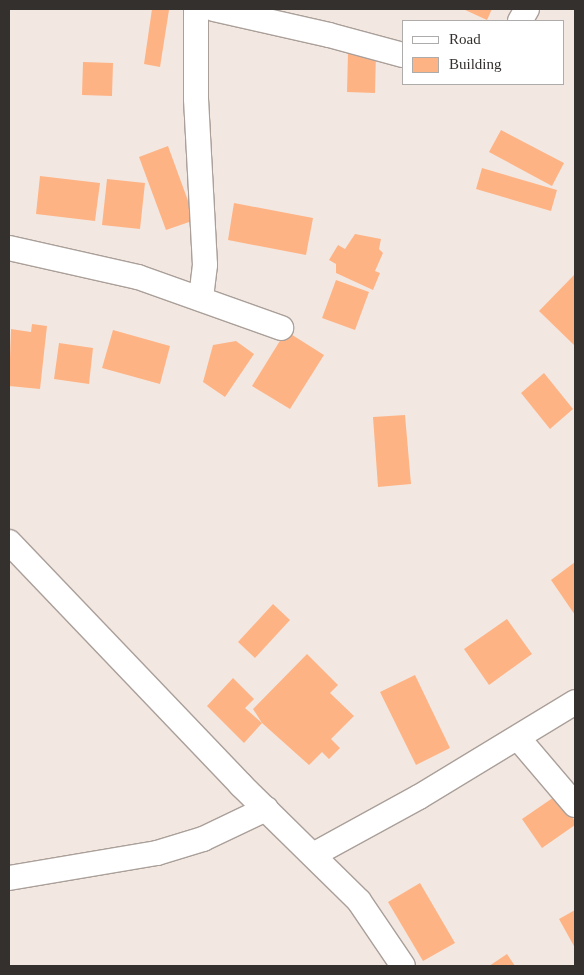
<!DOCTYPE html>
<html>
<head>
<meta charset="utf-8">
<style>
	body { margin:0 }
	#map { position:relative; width:584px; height:975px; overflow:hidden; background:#f3e8e1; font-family:Georgia,serif }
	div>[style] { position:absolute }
	.building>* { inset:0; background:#feb385 }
	.roads { filter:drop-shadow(1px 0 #aa9f99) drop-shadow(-1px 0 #aa9f99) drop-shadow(0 1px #aa9f99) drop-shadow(0 -1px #aa9f99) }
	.minor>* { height:24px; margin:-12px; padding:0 12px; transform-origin:12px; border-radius:12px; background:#fff }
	span { translate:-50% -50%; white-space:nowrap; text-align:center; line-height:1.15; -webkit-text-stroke:5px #fff; paint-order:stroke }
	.frame { position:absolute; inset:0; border:10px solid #34302e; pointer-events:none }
	.legend { position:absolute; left:402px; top:20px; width:162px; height:65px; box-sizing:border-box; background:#fff; border:1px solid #aeacab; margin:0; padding:6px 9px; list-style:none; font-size:15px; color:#34302e }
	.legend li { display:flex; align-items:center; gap:10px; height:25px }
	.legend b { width:25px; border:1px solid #aeacab }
</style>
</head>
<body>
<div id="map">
	<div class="building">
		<div style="clip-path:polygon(152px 9px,169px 10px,160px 67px,144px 64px)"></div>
		<div style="clip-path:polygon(463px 9px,492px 9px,487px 20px)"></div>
		<div style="clip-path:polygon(348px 52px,376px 52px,375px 93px,347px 92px)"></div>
		<div style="clip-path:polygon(83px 62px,113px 63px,112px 96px,82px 95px)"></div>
		<div style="clip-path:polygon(501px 130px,564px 163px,552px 186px,489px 152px)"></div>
		<div style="clip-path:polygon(168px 146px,195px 220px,166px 230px,139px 157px)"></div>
		<div style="clip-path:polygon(482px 168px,557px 190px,551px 211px,476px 189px)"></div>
		<div style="clip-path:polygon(40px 176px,100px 183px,95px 221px,36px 214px)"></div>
		<div style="clip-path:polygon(107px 179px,145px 183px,140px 229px,102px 225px)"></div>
		<div style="clip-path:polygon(234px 203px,313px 218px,306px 255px,228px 240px)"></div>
		<div style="clip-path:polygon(355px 234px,381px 239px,379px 249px,383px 253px,375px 271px,380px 273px,373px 290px,336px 273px,336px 264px,329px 260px,338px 245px,345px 249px)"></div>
		<div style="clip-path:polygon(574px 275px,575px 276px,575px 346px,539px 311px)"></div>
		<div style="clip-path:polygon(336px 280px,369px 292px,355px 330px,322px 318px)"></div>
		<div style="clip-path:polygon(32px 324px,47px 326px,40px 389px,9px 386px,11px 329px,31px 332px)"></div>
		<div style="clip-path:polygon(113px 330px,170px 346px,160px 384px,102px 368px)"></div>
		<div style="clip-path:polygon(286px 331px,324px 355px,290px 409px,252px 386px)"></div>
		<div style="clip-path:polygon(236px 341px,254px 354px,225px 397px,203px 382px,213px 345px)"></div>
		<div style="clip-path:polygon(59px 343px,93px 348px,89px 384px,54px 379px)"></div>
		<div style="clip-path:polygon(544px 373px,573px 409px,550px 429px,521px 393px)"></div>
		<div style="clip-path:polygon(405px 415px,411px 484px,378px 487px,373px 417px)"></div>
		<div style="clip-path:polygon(575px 562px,575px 615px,551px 580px)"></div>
		<div style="clip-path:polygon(273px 604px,290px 620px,255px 658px,238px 642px)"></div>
		<div style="clip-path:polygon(507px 619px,532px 654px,489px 685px,464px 649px)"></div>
		<div style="clip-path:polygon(307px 654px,338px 685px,330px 693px,354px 716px,331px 739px,340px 748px,329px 759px,322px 752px,309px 765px,262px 723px,253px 709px)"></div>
		<div style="clip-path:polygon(415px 675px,450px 748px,416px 765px,380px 692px)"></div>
		<div style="clip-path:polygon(233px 678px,254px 699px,245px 708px,262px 723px,244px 743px,207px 706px)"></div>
		<div style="clip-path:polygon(557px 795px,575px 821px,575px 825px,542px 848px,522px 819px)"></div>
		<div style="clip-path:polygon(420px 883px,455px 943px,423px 961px,388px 902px)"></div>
		<div style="clip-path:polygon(575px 910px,575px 948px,559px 919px)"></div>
		<div style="clip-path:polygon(507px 954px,515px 966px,489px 966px)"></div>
	</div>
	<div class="roads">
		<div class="minor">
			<div style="left:196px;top:9px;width:90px;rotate:90deg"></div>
			<div style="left:196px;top:99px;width:166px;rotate:86.9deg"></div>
			<div style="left:205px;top:265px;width:34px;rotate:97deg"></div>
			<div style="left:214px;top:9px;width:118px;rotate:12.7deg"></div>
			<div style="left:329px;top:35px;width:77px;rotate:15.1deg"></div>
			<div style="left:520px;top:21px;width:14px;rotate:-60deg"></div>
			<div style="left:9px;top:248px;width:132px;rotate:12.7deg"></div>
			<div style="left:138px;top:277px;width:152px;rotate:19.6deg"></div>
			<div style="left:9px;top:542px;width:336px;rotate:46.3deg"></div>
			<div style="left:241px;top:785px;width:165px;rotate:44.5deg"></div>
			<div style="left:359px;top:901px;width:78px;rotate:55.9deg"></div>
			<div style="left:518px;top:738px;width:88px;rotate:49.6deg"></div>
			<div style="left:313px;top:855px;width:121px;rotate:-28.7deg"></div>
			<div style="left:419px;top:797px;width:183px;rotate:-31.3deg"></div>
			<div style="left:9px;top:878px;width:150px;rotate:-9.6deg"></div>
			<div style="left:157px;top:853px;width:48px;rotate:-16.9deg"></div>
			<div style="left:203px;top:839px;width:70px;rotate:-25.5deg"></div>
		</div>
	</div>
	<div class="frame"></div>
	<ul class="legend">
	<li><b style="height:6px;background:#fff"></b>Road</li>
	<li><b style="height:14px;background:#feb385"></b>Building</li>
	</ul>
</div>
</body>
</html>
